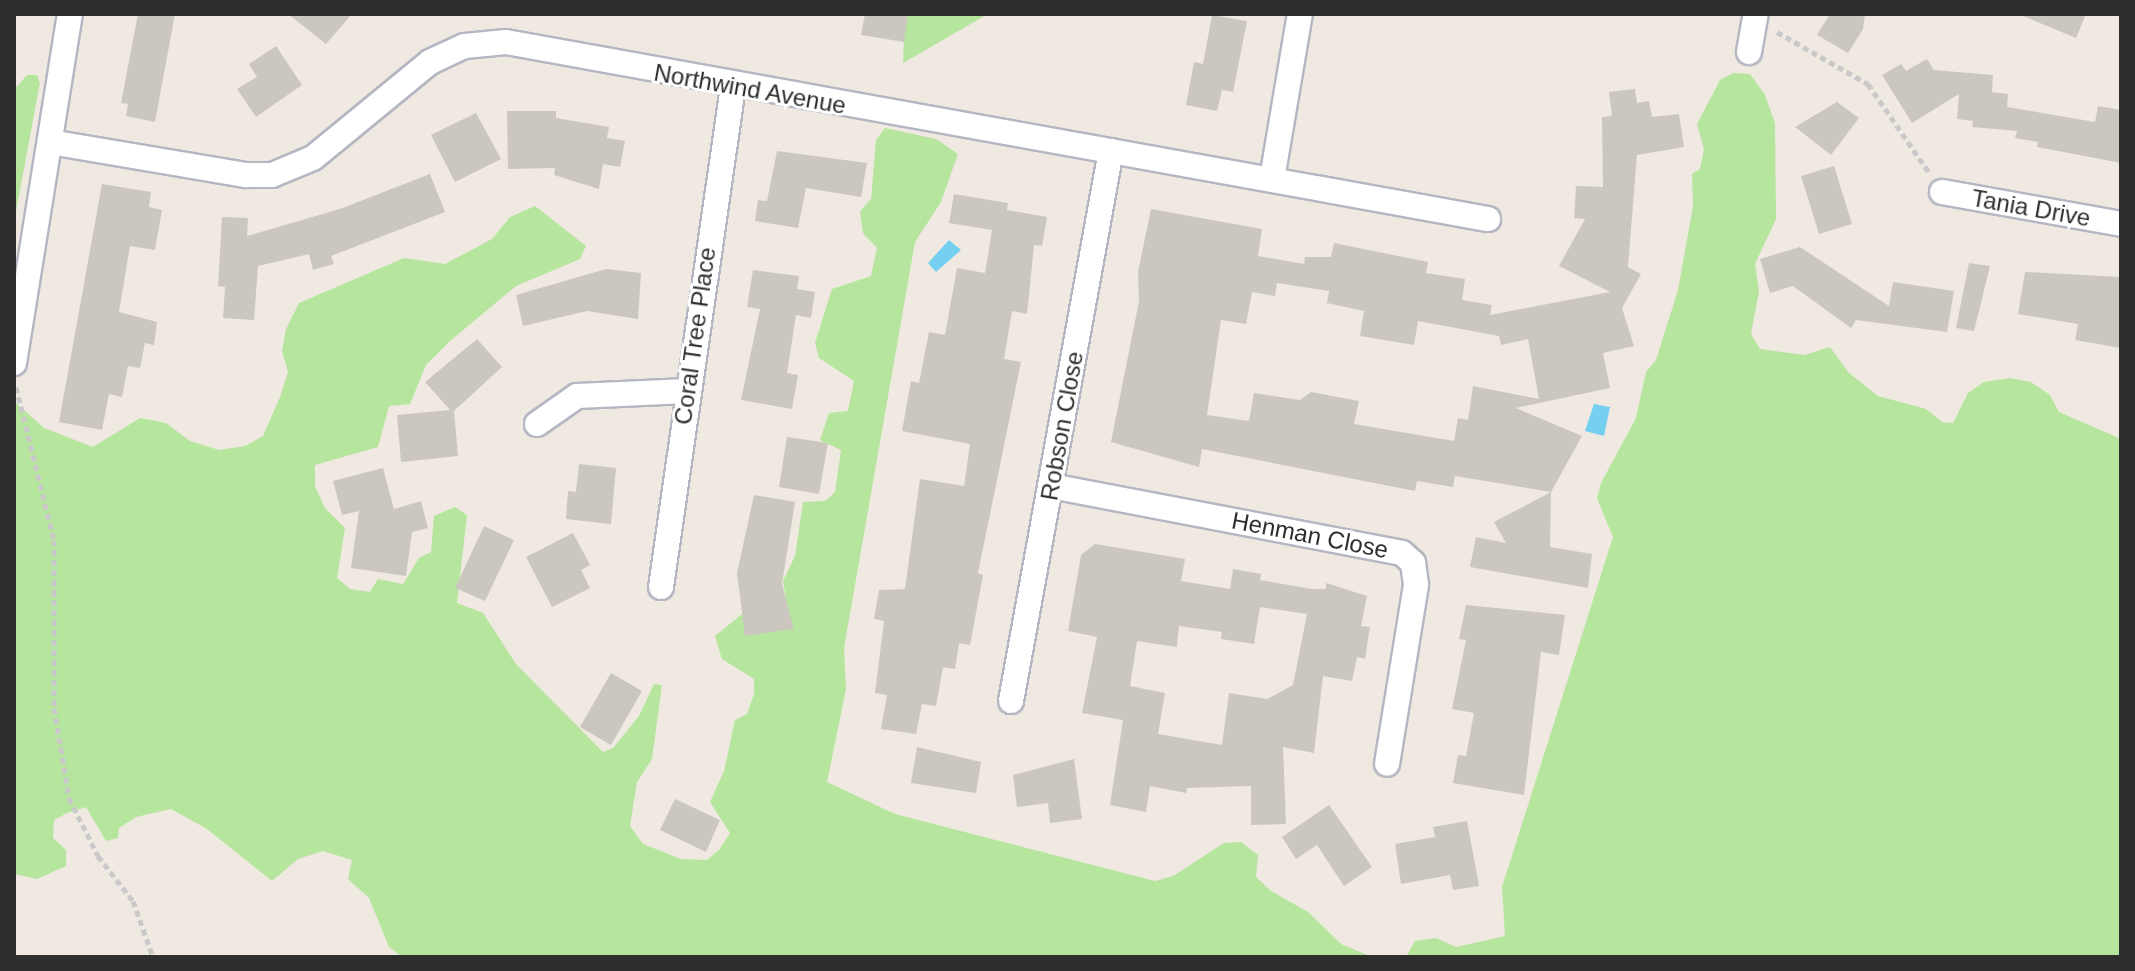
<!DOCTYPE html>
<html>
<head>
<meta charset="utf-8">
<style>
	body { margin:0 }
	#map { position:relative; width:2135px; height:971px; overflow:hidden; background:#efe9e1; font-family:Helvetica,sans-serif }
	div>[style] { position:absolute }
	.green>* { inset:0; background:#b6e59e }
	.water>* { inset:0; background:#75cff0 }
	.building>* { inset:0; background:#cbc7bf }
	.path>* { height:5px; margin-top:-2.5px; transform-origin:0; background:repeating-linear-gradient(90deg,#c9c9c9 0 6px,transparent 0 10px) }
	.roads { filter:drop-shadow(2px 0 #b4b7c1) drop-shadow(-2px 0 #b4b7c1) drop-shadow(0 2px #b4b7c1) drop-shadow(0 -2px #b4b7c1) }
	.minor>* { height:24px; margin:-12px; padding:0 12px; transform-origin:12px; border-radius:12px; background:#fff }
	span { translate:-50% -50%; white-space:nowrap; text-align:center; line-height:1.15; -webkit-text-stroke:6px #fff; paint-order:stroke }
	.street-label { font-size:24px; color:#2e2e2e }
	.frame { position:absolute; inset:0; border:16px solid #2e2e2e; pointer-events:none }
</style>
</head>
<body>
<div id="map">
	<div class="green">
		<div style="clip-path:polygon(905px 14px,988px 14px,903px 63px)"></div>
		<div style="clip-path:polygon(1733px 73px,1750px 74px,1765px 95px,1775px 123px,1776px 219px,1755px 264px,1759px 291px,1751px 334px,1760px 349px,1805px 355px,1830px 347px,1849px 373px,1878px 396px,1926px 409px,1942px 422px,1953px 423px,1968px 393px,1984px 382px,2010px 378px,2031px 382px,2050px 395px,2059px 412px,2121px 439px,2121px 957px,1406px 957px,1415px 941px,1436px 938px,1456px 947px,1505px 936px,1502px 887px,1613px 537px,1597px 498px,1601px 483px,1636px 418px,1646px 372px,1656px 360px,1678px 290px,1693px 206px,1692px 174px,1700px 169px,1704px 149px,1697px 124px,1720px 80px)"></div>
		<div style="clip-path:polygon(27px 75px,37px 75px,40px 83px,14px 222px,14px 90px)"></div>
		<div style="clip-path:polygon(885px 128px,936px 139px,958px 154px,941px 202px,915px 242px,844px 648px,846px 689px,827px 782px,895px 814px,1155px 881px,1173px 876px,1224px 843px,1241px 842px,1258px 855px,1256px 877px,1271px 891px,1308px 912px,1341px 944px,1372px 957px,402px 957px,389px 947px,369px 898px,348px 879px,352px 860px,323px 851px,298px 859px,272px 881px,207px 829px,171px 809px,136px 817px,119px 828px,118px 838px,106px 841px,86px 807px,67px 813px,54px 820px,53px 838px,66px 850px,66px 866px,37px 879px,14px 874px,14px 401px,44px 428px,93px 447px,140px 418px,166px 423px,190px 441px,219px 450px,245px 446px,263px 436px,280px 397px,288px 372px,282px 351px,286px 329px,299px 303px,404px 258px,445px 264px,492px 239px,510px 217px,535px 206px,586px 246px,580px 259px,516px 286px,450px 341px,426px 365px,410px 404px,389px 406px,378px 447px,315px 465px,315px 487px,325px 508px,345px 528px,337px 578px,350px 589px,370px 592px,378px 579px,403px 584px,419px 558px,431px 552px,434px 516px,455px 507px,467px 515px,457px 603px,483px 613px,516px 664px,603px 752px,613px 748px,639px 716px,654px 684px,662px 685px,652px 759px,637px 782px,630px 826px,643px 844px,681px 859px,707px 860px,719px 850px,730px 833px,710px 802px,724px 771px,735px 720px,747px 714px,754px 694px,754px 679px,722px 659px,715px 636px,742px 614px,790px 623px,783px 581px,795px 556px,803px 502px,825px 501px,835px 492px,841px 450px,820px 440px,829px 413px,848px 411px,854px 381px,819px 358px,815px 343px,832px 289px,871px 276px,877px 248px,863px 233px,860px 211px,871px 199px,876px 140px)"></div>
	</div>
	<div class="water">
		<div style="clip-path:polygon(949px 240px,961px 250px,936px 272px,928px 263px)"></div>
		<div style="clip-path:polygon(1594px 404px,1610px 407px,1604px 436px,1585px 431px)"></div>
	</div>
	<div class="building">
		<div style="clip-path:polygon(138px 14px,175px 14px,155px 122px,126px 116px,128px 104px,121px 103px)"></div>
		<div style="clip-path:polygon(288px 14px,352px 14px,326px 44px)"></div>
		<div style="clip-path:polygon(865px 14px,908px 14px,904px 42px,861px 35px)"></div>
		<div style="clip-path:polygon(1830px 14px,1865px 14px,1863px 29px,1848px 53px,1817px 35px)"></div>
		<div style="clip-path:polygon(2018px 14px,2086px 14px,2076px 38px)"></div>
		<div style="clip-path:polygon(1212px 15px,1247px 21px,1233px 92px,1222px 90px,1217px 111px,1186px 105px,1194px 62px,1203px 64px)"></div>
		<div style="clip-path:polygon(276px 46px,302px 85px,256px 117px,237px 89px,257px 77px,249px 64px)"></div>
		<div style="clip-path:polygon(1927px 59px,1934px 70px,1993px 75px,1992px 92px,2008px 94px,2007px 107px,2095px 122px,2098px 106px,2121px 110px,2121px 163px,2037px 147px,2038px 142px,2015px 138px,2017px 131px,1972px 127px,1973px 121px,1957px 119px,1959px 94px,1912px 123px,1882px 75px,1901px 64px,1906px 71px)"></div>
		<div style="clip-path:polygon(evenodd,1635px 89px,1637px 103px,1649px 101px,1652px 117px,1679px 114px,1684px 147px,1637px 155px,1628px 267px,1641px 274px,1622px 308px,1634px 346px,1603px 353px,1610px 388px,1516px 408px,1582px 436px,1551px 492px,1550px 547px,1592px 554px,1588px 588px,1470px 567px,1476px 537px,1506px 543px,1494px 522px,1551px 492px,1455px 476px,1453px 487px,1417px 481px,1415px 491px,1202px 449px,1199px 467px,1111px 442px,1139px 301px,1138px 272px,1151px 209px,1262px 229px,1258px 256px,1304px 264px,1305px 257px,1331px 257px,1334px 243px,1428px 262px,1426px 273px,1465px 279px,1462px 300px,1492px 305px,1490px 315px,1610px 292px,1559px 266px,1585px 219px,1574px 218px,1576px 186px,1603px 187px,1602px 117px,1612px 116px,1609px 92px,1635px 89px,1277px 283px,1329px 291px,1327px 303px,1364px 311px,1360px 336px,1414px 345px,1418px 321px,1499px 336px,1501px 345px,1528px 339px,1539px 399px,1473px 386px,1468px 420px,1458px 418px,1454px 441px,1354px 424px,1359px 401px,1311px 392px,1300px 400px,1254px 393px,1249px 421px,1207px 415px,1221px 320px,1246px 324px,1252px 292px,1275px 296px,1277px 283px)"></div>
		<div style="clip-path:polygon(1837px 102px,1859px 118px,1831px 155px,1795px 127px)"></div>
		<div style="clip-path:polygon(507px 111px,556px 111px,556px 118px,609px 127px,607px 138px,625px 141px,620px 167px,603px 164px,599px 189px,554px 175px,555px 168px,508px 169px)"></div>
		<div style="clip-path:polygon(476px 113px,501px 159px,455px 182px,431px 135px)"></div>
		<div style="clip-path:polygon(777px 151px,867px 163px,861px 197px,806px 188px,798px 228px,755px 221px,758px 200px,767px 201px)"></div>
		<div style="clip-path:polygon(1834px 166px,1852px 224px,1819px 234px,1801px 176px)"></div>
		<div style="clip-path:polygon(430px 174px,445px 212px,331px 256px,334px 264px,313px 270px,309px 254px,258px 266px,254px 320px,223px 318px,225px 287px,218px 286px,222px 217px,248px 218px,247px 236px,340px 209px)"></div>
		<div style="clip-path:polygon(102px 184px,151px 192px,149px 207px,162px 210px,155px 250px,130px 246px,119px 312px,157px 322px,154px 345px,145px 343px,140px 368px,128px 366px,122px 397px,109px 394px,102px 430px,59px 422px)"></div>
		<div style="clip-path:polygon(954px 194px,1008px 203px,1007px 210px,1047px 217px,1042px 246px,1034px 245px,1027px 314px,1012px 311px,1004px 359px,1021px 362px,978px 573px,983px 575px,970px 645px,959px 643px,955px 669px,943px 667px,936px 706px,922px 704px,916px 734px,881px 729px,887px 695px,875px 693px,884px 621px,874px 619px,879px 590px,905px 589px,920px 479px,964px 486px,970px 444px,902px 431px,911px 381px,919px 383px,929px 332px,945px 335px,957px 268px,985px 273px,992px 230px,949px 223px)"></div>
		<div style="clip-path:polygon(1800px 247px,1889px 306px,1893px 282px,1954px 291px,1947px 332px,1856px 320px,1851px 328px,1793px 286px,1770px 293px,1760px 259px)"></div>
		<div style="clip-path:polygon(1969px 263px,1990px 266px,1974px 331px,1956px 328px)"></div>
		<div style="clip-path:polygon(606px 269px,641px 273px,638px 319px,587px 311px,523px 326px,516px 295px)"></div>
		<div style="clip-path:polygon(753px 270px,799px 276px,797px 289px,815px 292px,811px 318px,796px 315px,787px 373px,798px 375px,792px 409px,741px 400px,760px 309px,747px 307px)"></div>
		<div style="clip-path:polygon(2025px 272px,2121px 277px,2121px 348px,2075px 340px,2078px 324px,2018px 314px)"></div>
		<div style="clip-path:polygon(477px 339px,502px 367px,454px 411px,458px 456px,401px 462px,397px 415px,450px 410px,425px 382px)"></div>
		<div style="clip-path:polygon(787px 437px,828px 443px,819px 494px,779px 487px)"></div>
		<div style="clip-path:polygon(579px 464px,616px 468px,611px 524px,566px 519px,568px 491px,576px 492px)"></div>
		<div style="clip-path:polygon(383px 468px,394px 509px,421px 501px,428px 528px,412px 532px,406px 576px,351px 568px,359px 511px,342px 515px,333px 481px)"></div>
		<div style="clip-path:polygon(754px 495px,795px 502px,782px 584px,794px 629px,745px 636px,737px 573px)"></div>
		<div style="clip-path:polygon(484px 526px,514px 540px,485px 601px,455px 588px)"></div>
		<div style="clip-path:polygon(573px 533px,590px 565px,581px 570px,590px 588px,552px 607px,526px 557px)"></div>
		<div style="clip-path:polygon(evenodd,1095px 544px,1185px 559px,1181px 581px,1230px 589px,1233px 569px,1261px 574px,1260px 580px,1312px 589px,1326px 589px,1326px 583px,1367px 596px,1361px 626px,1370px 627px,1365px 659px,1357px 657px,1352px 681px,1323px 676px,1314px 753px,1283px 747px,1286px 824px,1251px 825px,1251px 786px,1187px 788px,1186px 793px,1150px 786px,1146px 812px,1110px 805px,1123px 720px,1082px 713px,1097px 637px,1068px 631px,1081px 555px,1095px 544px,1260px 607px,1307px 614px,1293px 685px,1267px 699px,1229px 693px,1222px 745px,1158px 734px,1165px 693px,1130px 686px,1137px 641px,1177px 647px,1179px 626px,1222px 632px,1221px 639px,1254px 644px,1260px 607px)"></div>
		<div style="clip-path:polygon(1466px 605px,1565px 615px,1559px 655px,1541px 652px,1524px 795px,1453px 783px,1458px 755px,1466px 756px,1474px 713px,1452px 709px,1466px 640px,1459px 639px)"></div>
		<div style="clip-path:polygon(611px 673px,642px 691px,611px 745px,580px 727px)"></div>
		<div style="clip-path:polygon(917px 747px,981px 762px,976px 793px,911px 783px)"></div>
		<div style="clip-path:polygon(1074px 759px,1082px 819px,1050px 823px,1048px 803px,1017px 807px,1013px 775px)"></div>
		<div style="clip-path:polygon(675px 799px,720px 820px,706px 852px,660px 830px)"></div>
		<div style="clip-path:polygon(1329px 805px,1372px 867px,1344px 886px,1317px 845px,1296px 859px,1282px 837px)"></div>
		<div style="clip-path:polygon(1467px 821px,1479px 886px,1453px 890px,1450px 875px,1401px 884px,1395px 844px,1435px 837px,1433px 827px)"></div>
	</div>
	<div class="path">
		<div style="left:1777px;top:32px;width:105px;rotate:29.7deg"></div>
		<div style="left:1868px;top:84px;width:109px;rotate:55.4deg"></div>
		<div style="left:16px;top:387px;width:158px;rotate:76.1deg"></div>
		<div style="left:54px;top:540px;width:168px;rotate:90deg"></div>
		<div style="left:54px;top:708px;width:91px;rotate:80.5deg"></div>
		<div style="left:69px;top:798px;width:65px;rotate:63.4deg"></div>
		<div style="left:98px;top:856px;width:57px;rotate:52.1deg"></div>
		<div style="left:133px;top:901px;width:59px;rotate:70.3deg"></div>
	</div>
	<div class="roads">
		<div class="minor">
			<div style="left:1749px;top:52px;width:39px;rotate:-80deg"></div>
			<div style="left:50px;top:142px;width:199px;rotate:9.6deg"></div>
			<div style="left:246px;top:175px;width:26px"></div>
			<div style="left:272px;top:175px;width:44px;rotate:-22.5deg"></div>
			<div style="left:313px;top:158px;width:151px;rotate:-39.4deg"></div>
			<div style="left:430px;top:62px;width:38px;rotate:-25deg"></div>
			<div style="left:465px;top:46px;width:41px;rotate:-5.6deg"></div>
			<div style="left:506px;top:42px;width:998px;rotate:10.22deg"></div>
			<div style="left:1272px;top:179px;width:167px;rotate:-80.4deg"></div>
			<div style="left:1942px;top:192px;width:182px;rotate:10.1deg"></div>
			<div style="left:14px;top:363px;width:353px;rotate:-80.9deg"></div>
			<div style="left:537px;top:424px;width:49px;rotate:-35deg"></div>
			<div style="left:577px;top:396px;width:110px;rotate:-2.6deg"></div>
			<div style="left:1051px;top:486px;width:357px;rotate:10.8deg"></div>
			<div style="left:1402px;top:553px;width:15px;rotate:42deg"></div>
			<div style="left:1413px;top:563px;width:22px;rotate:82deg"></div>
			<div style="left:1416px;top:585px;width:181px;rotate:99.2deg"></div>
			<div style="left:661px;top:587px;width:505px;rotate:-81.81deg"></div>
			<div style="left:1011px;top:701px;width:559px;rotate:-79.7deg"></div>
		</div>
	</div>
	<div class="street-label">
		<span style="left:750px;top:89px;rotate:10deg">Northwind Avenue</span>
		<span style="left:2031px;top:208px;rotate:10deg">Tania Drive</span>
		<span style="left:695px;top:336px;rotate:-82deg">Coral Tree Place</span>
		<span style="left:1062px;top:426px;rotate:-80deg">Robson Close</span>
		<span style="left:1310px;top:535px;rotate:11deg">Henman Close</span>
	</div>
	<div class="frame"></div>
</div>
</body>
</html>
